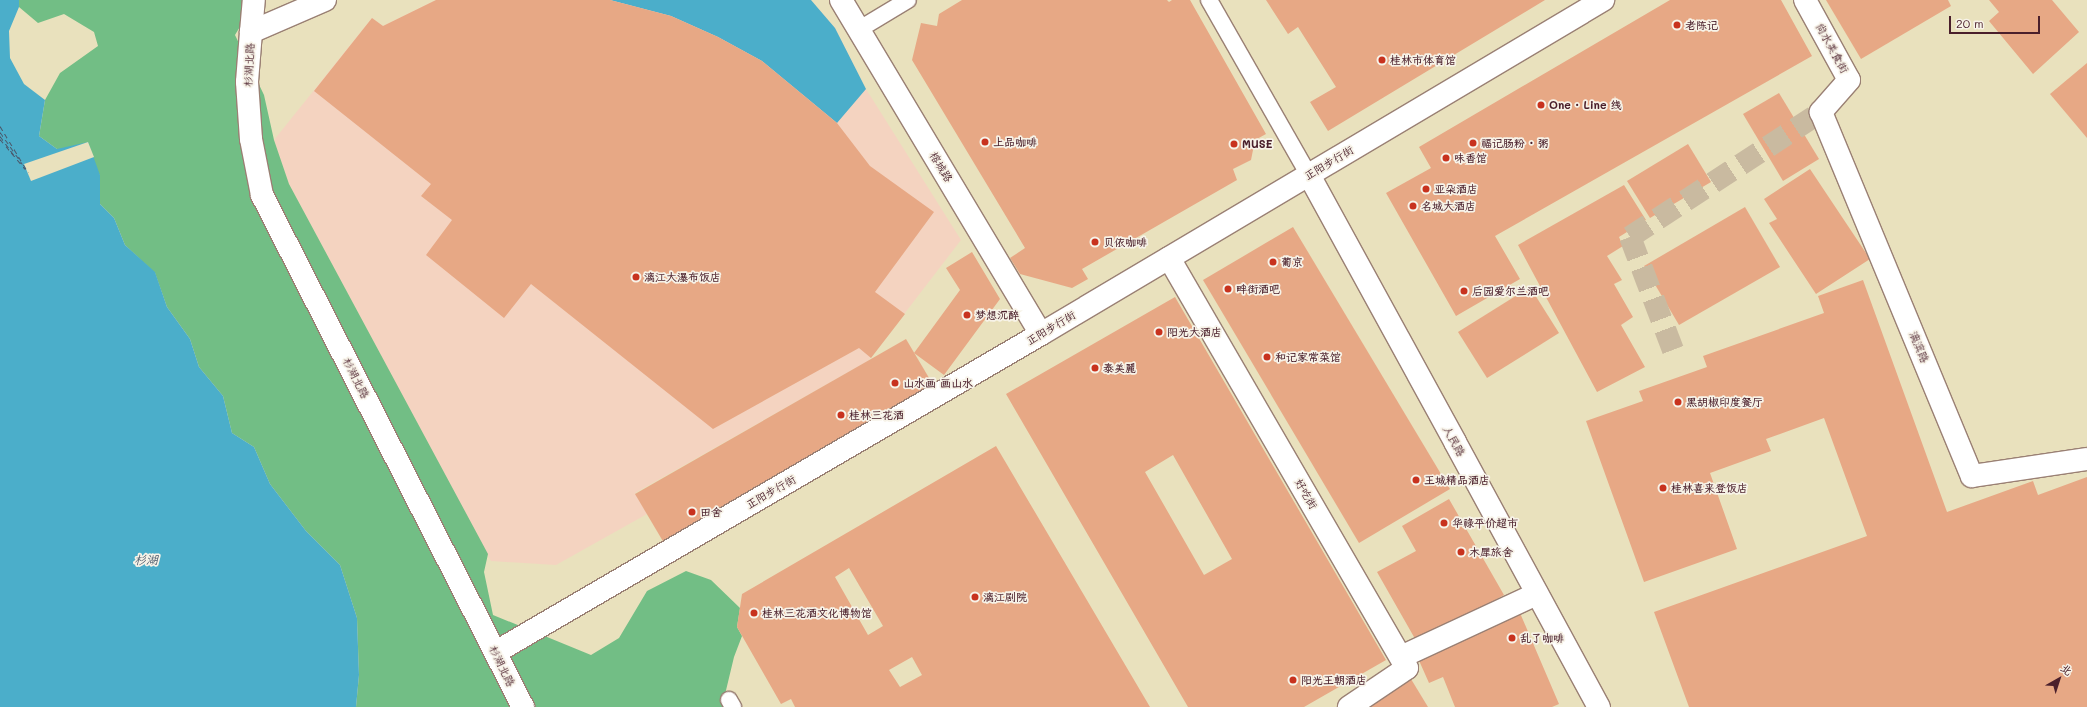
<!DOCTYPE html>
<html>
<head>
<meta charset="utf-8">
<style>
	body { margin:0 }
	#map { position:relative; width:2087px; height:707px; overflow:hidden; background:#e9e1bd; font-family:Mali,"LXGW WenKai TC",sans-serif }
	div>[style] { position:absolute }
	.built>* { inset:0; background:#f4d3c0 }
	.forest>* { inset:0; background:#72be85 }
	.water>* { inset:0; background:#4baeca }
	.pier>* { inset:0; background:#e9e1bd }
	.ferry>* { height:1px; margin-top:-0.5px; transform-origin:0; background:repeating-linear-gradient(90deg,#4a586b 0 5px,transparent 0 9px) }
	.building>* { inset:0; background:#e7a885 }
	.pedestrian-tunnel>* { height:22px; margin-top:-11px; transform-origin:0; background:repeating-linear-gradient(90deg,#c9baa0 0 22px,transparent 0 33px) }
	.roads { filter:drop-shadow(1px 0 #9a8074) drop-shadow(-1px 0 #9a8074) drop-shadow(0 1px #9a8074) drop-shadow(0 -1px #9a8074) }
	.service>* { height:16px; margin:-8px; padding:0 8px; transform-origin:8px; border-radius:8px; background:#fff }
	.pedestrian>* { height:22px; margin:-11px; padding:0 11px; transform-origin:11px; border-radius:11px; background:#fff }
	.minor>* { height:22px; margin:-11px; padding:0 11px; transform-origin:11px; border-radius:11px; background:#fff }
	.tertiary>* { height:22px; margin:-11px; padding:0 11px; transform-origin:11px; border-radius:11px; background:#fff }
	.dots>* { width:11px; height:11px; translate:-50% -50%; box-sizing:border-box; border:2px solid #f7f3e8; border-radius:50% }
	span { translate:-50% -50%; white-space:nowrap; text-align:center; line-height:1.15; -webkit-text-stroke:3.5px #f7f3e8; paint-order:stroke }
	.poi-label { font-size:11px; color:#4a1f2b; font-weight:700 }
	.left { translate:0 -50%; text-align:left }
	.street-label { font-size:11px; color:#4a1f2b }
	.water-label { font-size:12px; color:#4a586b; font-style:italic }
	.north { position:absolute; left:2039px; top:659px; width:40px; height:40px; -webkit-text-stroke:3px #f7f3e8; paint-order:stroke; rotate:39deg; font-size:11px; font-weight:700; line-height:16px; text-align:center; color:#4a1f2b }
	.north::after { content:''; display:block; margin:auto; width:14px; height:18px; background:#4a1f2b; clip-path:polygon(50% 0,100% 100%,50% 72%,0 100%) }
	.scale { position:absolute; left:1949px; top:16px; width:91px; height:18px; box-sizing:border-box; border:2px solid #4a1f2b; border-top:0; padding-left:5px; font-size:12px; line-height:14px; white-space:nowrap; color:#4a1f2b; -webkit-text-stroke:3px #f7f3e8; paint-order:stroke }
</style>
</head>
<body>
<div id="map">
	<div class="built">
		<div style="clip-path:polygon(436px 0,811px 0,835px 28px,866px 89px,961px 240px,868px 361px,635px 493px,647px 514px,556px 565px,491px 561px,289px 184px,274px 140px,372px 18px,383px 26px)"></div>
	</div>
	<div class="forest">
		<div style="clip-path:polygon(19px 0,256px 0,235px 35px,264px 95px,274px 140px,289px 184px,488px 554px,484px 572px,493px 615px,591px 655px,619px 638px,647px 591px,686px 571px,711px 580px,740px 608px,737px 627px,742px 636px,734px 657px,722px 707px,356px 707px,359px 675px,357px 618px,340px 565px,306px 531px,270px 484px,254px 447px,232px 433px,223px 396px,199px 367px,190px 339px,167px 307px,155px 273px,125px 245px,114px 218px,100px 204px,100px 175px,57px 149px,39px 136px,45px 100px,60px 73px,98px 46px,94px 32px,64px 14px,38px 23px,19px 7px)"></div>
	</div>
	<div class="water">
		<div style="clip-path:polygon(0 0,19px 0,19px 7px,9px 31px,10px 58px,24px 84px,45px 100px,39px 136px,57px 149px,88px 142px,100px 175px,100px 204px,114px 218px,125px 245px,155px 272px,167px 307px,190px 339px,199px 367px,223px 396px,232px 433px,254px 447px,270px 484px,306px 531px,340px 565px,357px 618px,359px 675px,356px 707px,0 707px)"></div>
		<div style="clip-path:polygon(610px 0,811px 0,835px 28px,866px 89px,837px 123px,762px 61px,718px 37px,671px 16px)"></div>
	</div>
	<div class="pier">
		<div style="clip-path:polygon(88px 142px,94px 157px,31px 181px,24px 164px)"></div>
	</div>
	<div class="ferry">
		<div style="left:0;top:126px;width:54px;rotate:58.7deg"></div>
		<div style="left:0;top:132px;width:39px;rotate:55deg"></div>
		<div style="left:0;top:136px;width:27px;rotate:54deg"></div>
		<div style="left:0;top:139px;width:39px;rotate:50deg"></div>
	</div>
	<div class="building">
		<div style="clip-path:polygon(436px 0,610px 0,671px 16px,718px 37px,762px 61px,837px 123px,870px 166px,934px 212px,875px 292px,905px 314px,871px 358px,859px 348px,713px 429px,531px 284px,504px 318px,426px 255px,452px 220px,421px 196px,431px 184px,314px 91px,372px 18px,383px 26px)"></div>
		<div style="clip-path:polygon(962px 0,1167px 0,1169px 2px,1172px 0,1190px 0,1266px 134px,1255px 140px,1251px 160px,1233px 169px,1237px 180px,1082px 269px,1088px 279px,1072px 288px,1020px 274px,1010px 258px,1025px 248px,912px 60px,921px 23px,937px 26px,939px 14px)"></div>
		<div style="clip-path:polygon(1266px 0,1545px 0,1328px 131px,1310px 102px,1336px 87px,1298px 27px,1288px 34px)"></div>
		<div style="clip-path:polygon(1670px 0,1781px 0,1812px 56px,1495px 236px,1520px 279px,1456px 316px,1386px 193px,1431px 168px,1419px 147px)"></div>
		<div style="clip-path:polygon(1826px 0,1948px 0,1951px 6px,1861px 59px)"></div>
		<div style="clip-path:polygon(1989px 0,2052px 0,2079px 32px,2033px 74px,1989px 21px,1999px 12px)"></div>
		<div style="clip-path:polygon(2087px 63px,2087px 138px,2050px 94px)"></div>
		<div style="clip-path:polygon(1779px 93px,1819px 159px,1783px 181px,1743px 114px)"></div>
		<div style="clip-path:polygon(1688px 144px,1711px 182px,1650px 218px,1627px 181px)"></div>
		<div style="clip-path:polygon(1810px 169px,1870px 259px,1816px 294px,1769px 223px,1777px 219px,1764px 199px)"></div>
		<div style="clip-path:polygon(1624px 185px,1646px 220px,1619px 237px,1623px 246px,1607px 256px,1622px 280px,1614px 284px,1633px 317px,1621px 325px,1645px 367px,1597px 392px,1518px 245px)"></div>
		<div style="clip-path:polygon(1745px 207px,1780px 267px,1679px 325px,1644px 266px)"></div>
		<div style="clip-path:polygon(1293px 227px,1450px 489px,1359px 543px,1203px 280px)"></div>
		<div style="clip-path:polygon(972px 252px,1000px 299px,944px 375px,914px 353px,960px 290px,946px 268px)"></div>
		<div style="clip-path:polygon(1863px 280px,1947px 512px,2033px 481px,2038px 495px,2087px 477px,2087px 707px,1689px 707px,1654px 612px,1867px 536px,1824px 418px,1766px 439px,1771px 451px,1710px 473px,1737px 549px,1644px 582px,1586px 421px,1643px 401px,1639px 391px,1707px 367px,1703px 356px,1824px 313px,1818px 296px)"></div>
		<div style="clip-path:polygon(1530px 287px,1559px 333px,1487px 378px,1458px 332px)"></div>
		<div style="clip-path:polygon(evenodd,1175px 297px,1386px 660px,1304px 707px,1188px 707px,1006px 394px,1175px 297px,1173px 455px,1232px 559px,1204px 575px,1145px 472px,1173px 455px)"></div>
		<div style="clip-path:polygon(906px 339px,935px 388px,664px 543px,635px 494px)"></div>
		<div style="clip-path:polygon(evenodd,996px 446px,1150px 707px,795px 707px,791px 699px,781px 704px,737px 627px,742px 594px,996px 446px,849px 568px,883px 626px,868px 635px,835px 577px,849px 568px,996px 446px,912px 657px,922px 675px,900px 687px,889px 670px,912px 657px)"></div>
		<div style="clip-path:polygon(1449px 499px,1504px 595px,1418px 644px,1377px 572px,1416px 551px,1402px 526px)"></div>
		<div style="clip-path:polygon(1520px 613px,1559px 704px,1552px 707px,1455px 707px,1443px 677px,1429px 683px,1417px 656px)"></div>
		<div style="clip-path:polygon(1411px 679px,1428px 707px,1366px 707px)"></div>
	</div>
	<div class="pedestrian-tunnel">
		<div style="left:1673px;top:350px;width:121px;rotate:-110.8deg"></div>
		<div style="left:1630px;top:237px;width:228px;rotate:-33.2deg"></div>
	</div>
	<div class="roads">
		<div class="service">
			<div style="left:1209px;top:0;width:202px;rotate:60.3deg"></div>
			<div style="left:858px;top:30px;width:58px;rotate:-31deg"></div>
			<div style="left:729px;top:700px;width:8px;rotate:60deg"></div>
		</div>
		<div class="pedestrian">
			<div style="left:1805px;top:0;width:91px;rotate:61.2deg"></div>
			<div style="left:1849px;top:80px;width:43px;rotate:131.2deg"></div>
			<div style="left:251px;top:32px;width:32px;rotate:-85deg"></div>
			<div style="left:1309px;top:175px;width:304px;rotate:61.3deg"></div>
			<div style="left:1169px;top:258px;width:474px;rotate:59.9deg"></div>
			<div style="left:1407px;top:668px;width:70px;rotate:146.1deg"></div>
			<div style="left:496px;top:652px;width:631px;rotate:-30.26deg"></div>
			<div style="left:1041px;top:334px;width:654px;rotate:-30.72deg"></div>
			<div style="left:1401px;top:657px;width:150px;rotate:-24.9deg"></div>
		</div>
		<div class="minor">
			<div style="left:1821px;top:112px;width:394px;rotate:67.5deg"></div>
			<div style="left:1972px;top:476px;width:116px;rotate:-8.4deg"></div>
			<div style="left:1455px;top:442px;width:302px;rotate:61.5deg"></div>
		</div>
		<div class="tertiary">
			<div style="left:325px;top:0;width:81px;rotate:156.6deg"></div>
			<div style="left:251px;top:32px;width:50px;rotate:94.6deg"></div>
			<div style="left:247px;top:82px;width:57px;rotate:86deg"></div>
			<div style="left:251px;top:139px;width:57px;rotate:78.9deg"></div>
			<div style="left:262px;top:195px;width:575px;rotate:62.99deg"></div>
			<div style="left:841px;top:0;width:389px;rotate:59.1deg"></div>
		</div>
	</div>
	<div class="dots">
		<div style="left:1677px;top:25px;background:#c8321e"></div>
		<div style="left:1382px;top:60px;background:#c8321e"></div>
		<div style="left:1541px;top:105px;background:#c8321e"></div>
		<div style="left:985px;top:142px;background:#c8321e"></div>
		<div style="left:1473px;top:143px;background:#c8321e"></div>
		<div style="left:1234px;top:144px;background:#c8321e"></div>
		<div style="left:1446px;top:158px;background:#c8321e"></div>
		<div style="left:1426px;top:189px;background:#c8321e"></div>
		<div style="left:1413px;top:206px;background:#c8321e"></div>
		<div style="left:1095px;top:242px;background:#c8321e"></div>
		<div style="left:1273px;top:262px;background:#c8321e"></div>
		<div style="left:636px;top:277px;background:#c8321e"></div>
		<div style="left:1228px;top:289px;background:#c8321e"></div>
		<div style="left:1464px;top:291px;background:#c8321e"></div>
		<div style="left:967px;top:315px;background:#c8321e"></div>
		<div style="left:1159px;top:332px;background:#c8321e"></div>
		<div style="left:1267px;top:357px;background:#c8321e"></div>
		<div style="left:1095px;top:368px;background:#c8321e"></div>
		<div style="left:895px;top:383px;background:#c8321e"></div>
		<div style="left:1678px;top:402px;background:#c8321e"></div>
		<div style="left:841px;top:415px;background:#c8321e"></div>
		<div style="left:1416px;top:480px;background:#c8321e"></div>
		<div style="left:1663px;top:488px;background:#c8321e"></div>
		<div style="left:692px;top:512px;background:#c8321e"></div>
		<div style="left:1444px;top:523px;background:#c8321e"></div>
		<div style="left:1461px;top:552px;background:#c8321e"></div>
		<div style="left:975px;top:597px;background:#c8321e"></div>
		<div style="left:754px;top:613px;background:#c8321e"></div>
		<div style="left:1512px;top:638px;background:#c8321e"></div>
		<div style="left:1293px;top:680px;background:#c8321e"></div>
	</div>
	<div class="poi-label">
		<span class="left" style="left:1685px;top:25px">老陈记</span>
		<span class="left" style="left:1390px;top:60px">桂林市体育馆</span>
		<span class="left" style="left:1549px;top:105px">One · Line 线</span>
		<span class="left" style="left:993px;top:142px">上品咖啡</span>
		<span class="left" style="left:1481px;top:143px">福记肠粉 · 粥</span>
		<span class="left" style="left:1242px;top:144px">MUSE</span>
		<span class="left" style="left:1454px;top:158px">味香馆</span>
		<span class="left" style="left:1434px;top:189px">亚朵酒店</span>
		<span class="left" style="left:1421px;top:206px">名城大酒店</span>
		<span class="left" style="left:1103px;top:242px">贝依咖啡</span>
		<span class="left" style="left:1281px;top:262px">葡京</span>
		<span class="left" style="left:644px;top:277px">漓江大瀑布饭店</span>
		<span class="left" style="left:1236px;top:289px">畔街酒吧</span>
		<span class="left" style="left:1472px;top:291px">后园爱尔兰酒吧</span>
		<span class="left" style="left:975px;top:315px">梦想沉醉</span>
		<span class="left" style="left:1167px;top:332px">阳光大酒店</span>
		<span class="left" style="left:1275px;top:357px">和记家常菜馆</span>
		<span class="left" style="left:1103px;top:368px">泰美麗</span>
		<span class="left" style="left:903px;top:383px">山水画 画山水</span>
		<span class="left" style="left:1686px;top:402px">黑胡椒印度餐厅</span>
		<span class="left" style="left:849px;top:415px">桂林三花酒</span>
		<span class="left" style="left:1424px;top:480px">王城精品酒店</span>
		<span class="left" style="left:1671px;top:488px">桂林喜来登饭店</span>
		<span class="left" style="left:700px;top:512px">田舍</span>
		<span class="left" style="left:1452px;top:523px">华禄平价超市</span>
		<span class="left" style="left:1469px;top:552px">木犀旅舍</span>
		<span class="left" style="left:983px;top:597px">漓江剧院</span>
		<span class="left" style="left:762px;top:613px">桂林三花酒文化博物馆</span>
		<span class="left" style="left:1520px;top:638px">乱了咖啡</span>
		<span class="left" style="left:1301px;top:680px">阳光王朝酒店</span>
	</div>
	<div class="street-label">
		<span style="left:1832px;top:48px;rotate:61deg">尚水美食街</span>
		<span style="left:249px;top:65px;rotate:-87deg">杉湖北路</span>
		<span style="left:1329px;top:163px;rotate:-31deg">正阳步行街</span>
		<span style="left:941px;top:167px;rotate:59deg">榕城路</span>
		<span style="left:1051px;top:328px;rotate:-31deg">正阳步行街</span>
		<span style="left:1919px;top:347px;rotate:67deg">漓滨路</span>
		<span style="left:356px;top:378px;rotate:63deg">杉湖北路</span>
		<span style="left:1454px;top:441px;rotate:61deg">人民路</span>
		<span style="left:771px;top:492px;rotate:-30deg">正阳步行街</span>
		<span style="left:1306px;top:494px;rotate:60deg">好吃街</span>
		<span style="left:502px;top:666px;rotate:64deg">杉湖北路</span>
	</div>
	<div class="water-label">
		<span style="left:146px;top:560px">杉湖</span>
	</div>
	<div class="north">北</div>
	<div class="scale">20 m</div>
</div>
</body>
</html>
